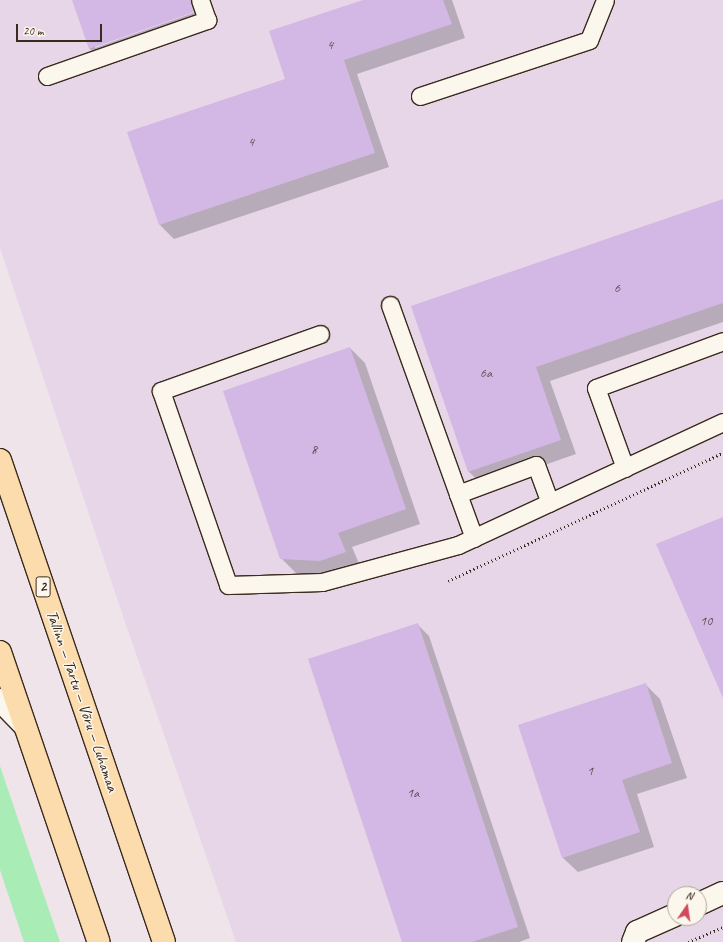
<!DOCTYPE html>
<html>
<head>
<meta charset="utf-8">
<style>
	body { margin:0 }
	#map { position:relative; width:723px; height:942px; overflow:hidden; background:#efe4ea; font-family:Caveat,sans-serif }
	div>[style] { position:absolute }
	.built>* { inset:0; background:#e7d6e8 }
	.green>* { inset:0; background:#aaecb5 }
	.shadow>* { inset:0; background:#0003 }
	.building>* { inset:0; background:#d3b7e5 }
	.path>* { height:2.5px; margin-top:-1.25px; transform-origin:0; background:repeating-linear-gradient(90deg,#3b2a1e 0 1px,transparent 0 4px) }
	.roads { filter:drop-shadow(1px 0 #3b2a1e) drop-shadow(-1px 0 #3b2a1e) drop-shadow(0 1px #3b2a1e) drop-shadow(0 -1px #3b2a1e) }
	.service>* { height:17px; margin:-8.5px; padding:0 8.5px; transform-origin:8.5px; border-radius:8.5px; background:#fbf7ec }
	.minor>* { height:22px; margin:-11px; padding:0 11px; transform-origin:11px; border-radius:11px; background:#fbf7ec }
	.trunk>* { height:22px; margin:-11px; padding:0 11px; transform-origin:11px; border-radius:11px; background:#fcdcac }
	span { translate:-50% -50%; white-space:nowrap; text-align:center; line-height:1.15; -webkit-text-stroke:3px #fbf7ec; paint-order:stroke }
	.number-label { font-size:14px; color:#614d50 }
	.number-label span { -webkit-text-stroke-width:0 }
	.shield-label span { padding:1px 3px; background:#fbf7ec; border:1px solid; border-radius:3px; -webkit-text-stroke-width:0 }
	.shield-label { font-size:15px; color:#3b2a1e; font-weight:700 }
	.street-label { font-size:16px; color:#3b2a1e }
	.north { position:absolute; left:667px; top:886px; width:40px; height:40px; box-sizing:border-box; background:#fbf7ec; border:1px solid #aea59a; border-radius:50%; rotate:13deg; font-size:11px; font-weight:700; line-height:16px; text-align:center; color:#3b2a1e }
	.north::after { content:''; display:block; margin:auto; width:14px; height:18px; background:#d1495b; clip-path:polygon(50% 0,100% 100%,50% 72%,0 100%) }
	.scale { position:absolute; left:16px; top:24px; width:86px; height:18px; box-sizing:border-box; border:2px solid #3b2a1e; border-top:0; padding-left:5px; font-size:12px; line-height:14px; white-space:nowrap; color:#3b2a1e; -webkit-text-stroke:3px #fbf7ec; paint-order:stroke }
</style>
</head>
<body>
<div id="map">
	<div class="built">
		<div style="clip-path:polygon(evenodd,0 0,723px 0,723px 942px,236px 942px,126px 625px,0 248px,0 0,675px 894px,699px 894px,699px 918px,675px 918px,675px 894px)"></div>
	</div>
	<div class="green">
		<div style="clip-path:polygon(0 766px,39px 881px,60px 942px,24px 942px,0 870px)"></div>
	</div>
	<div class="shadow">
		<div style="clip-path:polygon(evenodd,73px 0,197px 0,205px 24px,101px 61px,90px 49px,73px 0,198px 9px,199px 11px,95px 48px,95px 46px,198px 9px)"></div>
		<div style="clip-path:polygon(366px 0,452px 0,465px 38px,357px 74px,389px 167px,174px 239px,160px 225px,286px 80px)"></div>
		<div style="clip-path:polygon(723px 201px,723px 322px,550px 381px,576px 454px,484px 486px,469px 472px,412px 307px)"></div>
		<div style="clip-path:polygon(350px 348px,365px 363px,420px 524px,352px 547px,360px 566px,335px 575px,296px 573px,281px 558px)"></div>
		<div style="clip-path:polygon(417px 624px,429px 636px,530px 938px,519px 942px,403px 942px)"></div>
		<div style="clip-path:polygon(645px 684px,660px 699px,687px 778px,637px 794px,654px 847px,578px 872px,563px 858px)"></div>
	</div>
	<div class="building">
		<div style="clip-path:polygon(72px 0,190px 0,194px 12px,89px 49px)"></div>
		<div style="clip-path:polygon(363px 0,443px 0,452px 24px,344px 60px,375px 153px,159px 225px,127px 132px,285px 79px,269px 31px)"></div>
		<div style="clip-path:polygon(723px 199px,723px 303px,536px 367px,561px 440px,468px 472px,411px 306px)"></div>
		<div style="clip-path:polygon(350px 347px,406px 509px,338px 533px,346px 552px,320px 561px,280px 559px,223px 391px)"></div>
		<div style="clip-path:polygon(723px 517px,723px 698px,656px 544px)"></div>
		<div style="clip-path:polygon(418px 623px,518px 927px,472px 942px,402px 942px,308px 659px)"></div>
		<div style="clip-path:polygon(646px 683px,672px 763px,622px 780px,640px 832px,562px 858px,518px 725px)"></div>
	</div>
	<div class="path">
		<div style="left:448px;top:581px;width:303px;rotate:-25deg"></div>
		<div style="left:688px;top:942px;width:38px;rotate:-23deg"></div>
	</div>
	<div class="roads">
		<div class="service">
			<div style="left:47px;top:76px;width:170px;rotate:-19.3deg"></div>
			<div style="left:207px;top:20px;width:21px;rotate:-109deg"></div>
			<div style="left:420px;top:96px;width:178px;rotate:-18.3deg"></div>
			<div style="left:589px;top:40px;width:43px;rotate:-68.2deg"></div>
			<div style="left:390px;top:305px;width:201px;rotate:70.2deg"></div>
			<div style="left:320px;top:334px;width:169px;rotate:160.3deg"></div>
			<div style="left:161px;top:391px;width:205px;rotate:70.9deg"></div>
			<div style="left:228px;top:585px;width:94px;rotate:-1.8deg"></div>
			<div style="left:322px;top:582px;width:141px;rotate:-15.2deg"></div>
			<div style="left:458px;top:545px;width:292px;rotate:-24.9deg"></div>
			<div style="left:625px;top:468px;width:85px;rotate:-109.9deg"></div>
			<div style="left:596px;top:388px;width:135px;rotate:-20.3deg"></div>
			<div style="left:474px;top:538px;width:47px;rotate:-110deg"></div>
			<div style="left:458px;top:494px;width:83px;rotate:-20.4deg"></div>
			<div style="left:536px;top:465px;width:40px;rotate:69.8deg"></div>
		</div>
		<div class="minor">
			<div style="left:0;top:700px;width:35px;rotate:46deg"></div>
			<div style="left:699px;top:904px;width:26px;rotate:-25deg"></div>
			<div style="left:633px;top:942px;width:11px;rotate:-68deg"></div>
			<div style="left:637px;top:932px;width:42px;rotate:-24.1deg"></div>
		</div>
		<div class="trunk">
			<div style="left:0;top:460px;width:509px;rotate:71.21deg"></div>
			<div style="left:0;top:652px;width:306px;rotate:71.2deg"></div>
		</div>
	</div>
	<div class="number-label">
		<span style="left:330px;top:45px">4</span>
		<span style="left:251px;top:142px">4</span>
		<span style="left:617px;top:288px">6</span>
		<span style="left:486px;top:373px">6a</span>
		<span style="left:314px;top:450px">8</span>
		<span style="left:706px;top:621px">10</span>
		<span style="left:590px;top:771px">1</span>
		<span style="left:413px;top:793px">1a</span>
	</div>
	<div class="shield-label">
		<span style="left:43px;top:587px">2</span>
	</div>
	<div class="street-label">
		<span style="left:82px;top:701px;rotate:71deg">Tallinn — Tartu — Võru — Luhamaa</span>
	</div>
	<div class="north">N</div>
	<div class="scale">20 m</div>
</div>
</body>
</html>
